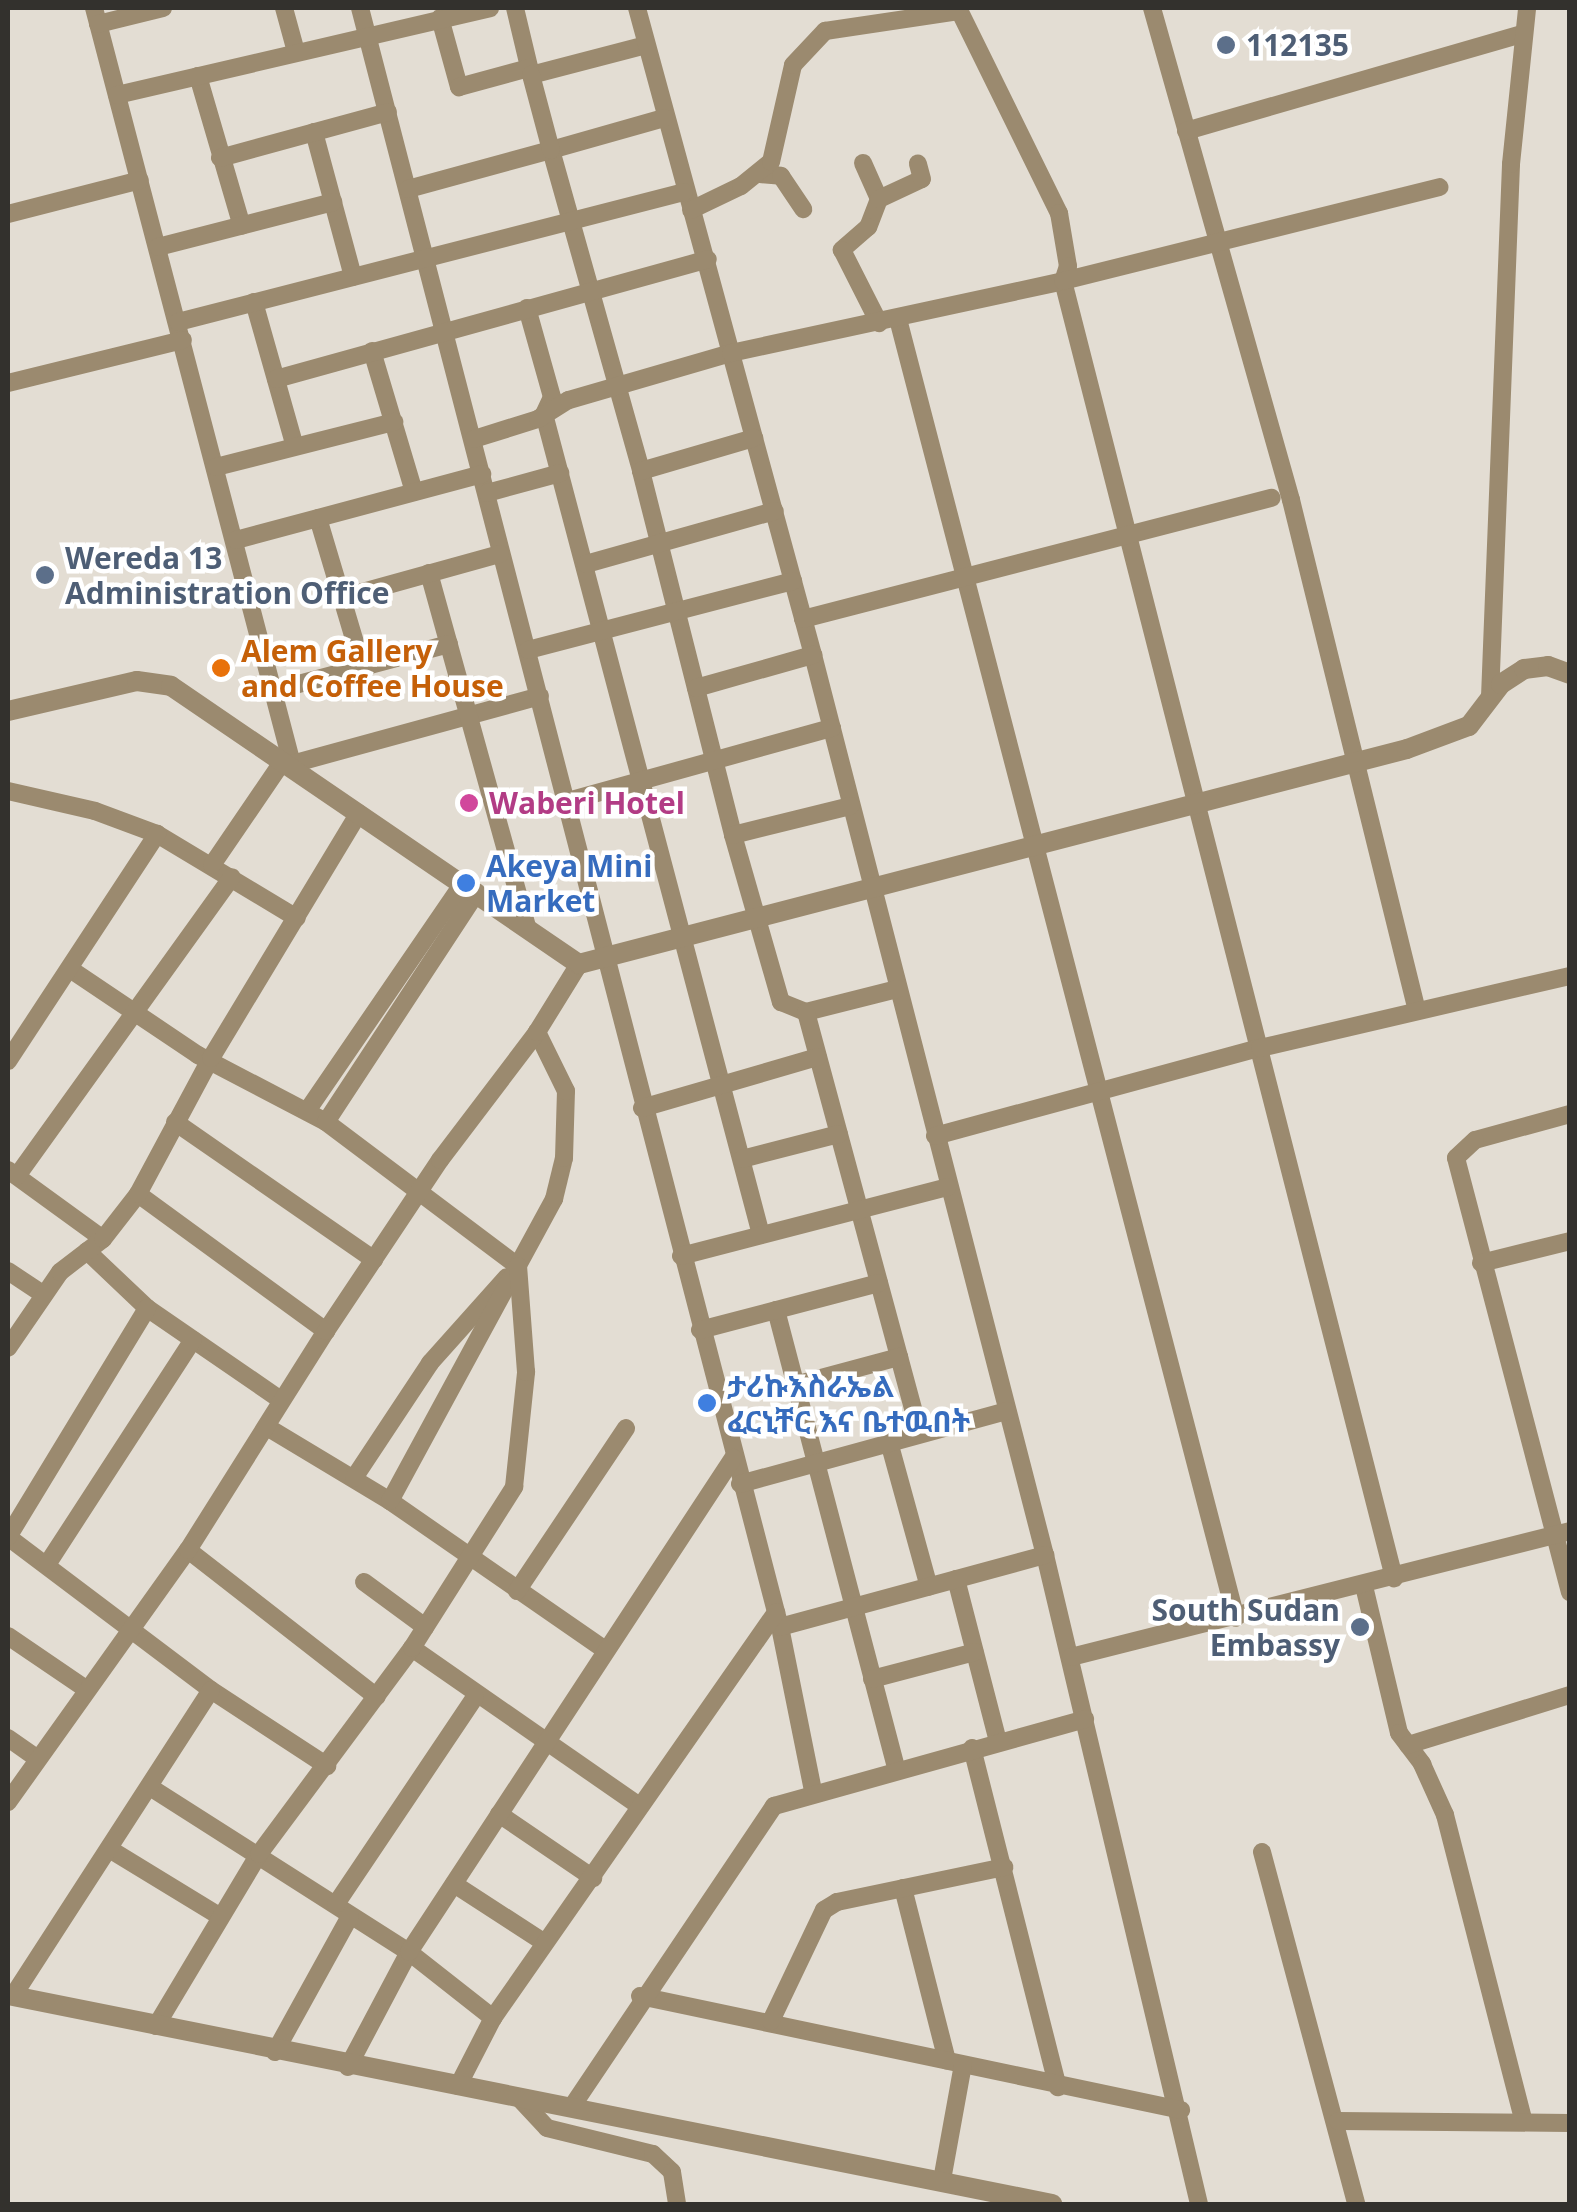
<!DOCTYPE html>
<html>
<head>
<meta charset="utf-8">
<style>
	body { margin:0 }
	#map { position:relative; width:1577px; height:2212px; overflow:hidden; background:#e3ddd3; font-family:Georgia,"Noto Sans Ethiopic",serif }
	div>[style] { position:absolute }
	.minor>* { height:18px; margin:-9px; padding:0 9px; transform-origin:9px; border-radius:9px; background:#9b8a6f }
	.tertiary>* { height:20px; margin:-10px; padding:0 10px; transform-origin:10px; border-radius:10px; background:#9b8a6f }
	.dots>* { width:28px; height:28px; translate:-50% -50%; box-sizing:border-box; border:5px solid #fff; border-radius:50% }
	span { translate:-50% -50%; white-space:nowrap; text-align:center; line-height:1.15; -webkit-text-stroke:9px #fff; paint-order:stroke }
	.service-label { font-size:30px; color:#4e5e75; font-weight:700 }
	.left { translate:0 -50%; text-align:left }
	.right { translate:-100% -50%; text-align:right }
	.food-label { font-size:30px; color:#c56008; font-weight:700 }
	.hotel-label { font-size:30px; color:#b23c85; font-weight:700 }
	.shop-label { font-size:30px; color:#366cbe; font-weight:700 }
	.frame { position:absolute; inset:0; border:10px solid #33312d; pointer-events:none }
</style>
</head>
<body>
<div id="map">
	<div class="minor">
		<div style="left:94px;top:8px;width:781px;rotate:75.32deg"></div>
		<div style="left:292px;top:764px;width:257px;rotate:-15.3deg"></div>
		<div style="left:284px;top:8px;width:46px;rotate:74.7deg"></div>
		<div style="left:360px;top:8px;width:1673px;rotate:75.46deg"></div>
		<div style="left:780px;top:1627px;width:166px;rotate:78.6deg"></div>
		<div style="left:515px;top:8px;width:69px;rotate:76.6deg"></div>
		<div style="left:531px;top:75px;width:119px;rotate:-14.6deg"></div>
		<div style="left:637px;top:8px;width:671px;rotate:74.78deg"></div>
		<div style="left:813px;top:655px;width:929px;rotate:75.55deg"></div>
		<div style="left:1045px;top:1555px;width:667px;rotate:76.65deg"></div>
		<div style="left:958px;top:8px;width:229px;rotate:63.8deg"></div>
		<div style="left:1059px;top:213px;width:54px;rotate:80.4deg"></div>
		<div style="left:1068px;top:266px;width:16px;rotate:108deg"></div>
		<div style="left:1063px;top:281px;width:1339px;rotate:75.68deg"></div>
		<div style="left:1152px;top:8px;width:511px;rotate:74.22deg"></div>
		<div style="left:1291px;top:500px;width:526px;rotate:76.15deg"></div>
		<div style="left:440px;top:18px;width:72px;rotate:74.6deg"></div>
		<div style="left:459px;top:87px;width:73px;rotate:-15.2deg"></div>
		<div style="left:98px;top:24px;width:67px;rotate:-13.8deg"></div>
		<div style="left:198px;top:76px;width:156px;rotate:73.7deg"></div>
		<div style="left:117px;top:95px;width:383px;rotate:-13.1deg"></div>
		<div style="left:664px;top:118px;width:117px;rotate:164.2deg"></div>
		<div style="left:551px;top:150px;width:333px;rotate:74.3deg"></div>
		<div style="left:641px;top:471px;width:375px;rotate:75.8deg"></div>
		<div style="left:733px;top:835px;width:174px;rotate:74deg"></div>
		<div style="left:781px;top:1002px;width:27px;rotate:22deg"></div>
		<div style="left:806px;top:1012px;width:94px;rotate:-14.2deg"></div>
		<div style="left:1186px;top:131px;width:350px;rotate:-16.1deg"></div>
		<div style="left:314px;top:132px;width:150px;rotate:74.9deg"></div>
		<div style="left:220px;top:158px;width:174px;rotate:-15.3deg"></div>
		<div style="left:863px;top:163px;width:39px;rotate:66deg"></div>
		<div style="left:879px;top:199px;width:30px;rotate:111deg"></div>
		<div style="left:868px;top:227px;width:35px;rotate:139deg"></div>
		<div style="left:842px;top:250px;width:82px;rotate:63.1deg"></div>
		<div style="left:760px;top:174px;width:21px;rotate:5deg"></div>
		<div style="left:781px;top:176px;width:40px;rotate:56deg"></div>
		<div style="left:408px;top:189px;width:148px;rotate:-15.3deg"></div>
		<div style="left:551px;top:150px;width:78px;rotate:-104.9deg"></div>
		<div style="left:879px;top:199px;width:47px;rotate:-24.9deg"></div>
		<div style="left:922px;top:179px;width:16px;rotate:-105deg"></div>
		<div style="left:691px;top:210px;width:55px;rotate:-25.6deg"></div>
		<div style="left:741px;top:186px;width:38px;rotate:-39deg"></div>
		<div style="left:771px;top:162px;width:99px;rotate:-77.2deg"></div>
		<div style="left:793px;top:65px;width:47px;rotate:-46.7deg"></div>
		<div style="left:825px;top:31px;width:135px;rotate:-8.5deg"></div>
		<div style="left:8px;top:214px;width:136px;rotate:-14.4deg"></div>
		<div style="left:158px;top:247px;width:181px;rotate:-14.4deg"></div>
		<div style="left:254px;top:302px;width:147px;rotate:74.2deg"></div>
		<div style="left:527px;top:308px;width:92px;rotate:74.3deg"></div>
		<div style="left:552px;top:397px;width:19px;rotate:115deg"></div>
		<div style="left:544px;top:414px;width:849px;rotate:75.19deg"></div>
		<div style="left:898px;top:319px;width:1342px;rotate:75.42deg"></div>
		<div style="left:178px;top:322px;width:522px;rotate:-14.41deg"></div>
		<div style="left:372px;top:351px;width:147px;rotate:73.4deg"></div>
		<div style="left:276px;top:379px;width:448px;rotate:-15.5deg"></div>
		<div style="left:8px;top:383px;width:180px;rotate:-13.8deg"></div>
		<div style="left:474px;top:439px;width:67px;rotate:-17.4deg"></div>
		<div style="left:538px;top:419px;width:36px;rotate:-32deg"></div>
		<div style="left:569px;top:400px;width:169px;rotate:-16.2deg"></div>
		<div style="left:731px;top:353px;width:340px;rotate:-12.2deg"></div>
		<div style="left:1063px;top:281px;width:388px;rotate:-14deg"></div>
		<div style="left:216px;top:467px;width:184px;rotate:-14.2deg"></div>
		<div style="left:641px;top:471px;width:118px;rotate:-16.3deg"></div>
		<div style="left:487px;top:493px;width:76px;rotate:-15.3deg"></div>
		<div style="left:318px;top:518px;width:154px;rotate:73.4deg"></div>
		<div style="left:236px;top:540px;width:255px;rotate:-15deg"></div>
		<div style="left:586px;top:564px;width:196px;rotate:-15.7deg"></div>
		<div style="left:429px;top:573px;width:370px;rotate:74.5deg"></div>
		<div style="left:341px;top:598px;width:165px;rotate:-15.5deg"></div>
		<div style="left:803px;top:619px;width:484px;rotate:-14.5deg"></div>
		<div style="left:528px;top:650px;width:274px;rotate:-14.6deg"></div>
		<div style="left:696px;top:688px;width:122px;rotate:-15.8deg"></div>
		<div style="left:276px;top:690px;width:179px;rotate:-14.9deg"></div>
		<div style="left:1490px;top:697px;width:533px;rotate:-87.74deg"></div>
		<div style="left:1511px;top:164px;width:157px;rotate:-84.1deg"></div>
		<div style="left:8px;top:791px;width:89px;rotate:12.9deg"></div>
		<div style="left:95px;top:811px;width:66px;rotate:20.4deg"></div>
		<div style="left:157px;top:834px;width:163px;rotate:31deg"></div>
		<div style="left:568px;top:801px;width:274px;rotate:-15.5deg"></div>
		<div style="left:733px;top:835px;width:121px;rotate:-13.9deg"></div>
		<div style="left:212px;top:865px;width:126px;rotate:-55.7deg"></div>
		<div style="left:70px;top:969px;width:154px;rotate:33.9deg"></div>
		<div style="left:198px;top:1055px;width:144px;rotate:27.6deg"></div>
		<div style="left:326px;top:1122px;width:240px;rotate:36.9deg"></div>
		<div style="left:806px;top:1012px;width:437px;rotate:74.9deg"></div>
		<div style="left:8px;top:1061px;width:272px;rotate:-56.7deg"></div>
		<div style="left:642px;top:1108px;width:183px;rotate:-16.2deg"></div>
		<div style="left:307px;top:1111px;width:276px;rotate:-55.6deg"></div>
		<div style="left:1570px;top:1114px;width:98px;rotate:164.7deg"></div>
		<div style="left:1475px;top:1140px;width:26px;rotate:137deg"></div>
		<div style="left:1456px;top:1158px;width:449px;rotate:75.3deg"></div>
		<div style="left:175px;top:1122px;width:242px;rotate:34.7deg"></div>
		<div style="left:326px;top:1122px;width:275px;rotate:-56.7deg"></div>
		<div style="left:935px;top:1136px;width:337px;rotate:-15.2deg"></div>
		<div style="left:1260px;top:1048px;width:318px;rotate:-13.1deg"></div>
		<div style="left:742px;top:1159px;width:100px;rotate:-14.5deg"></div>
		<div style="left:8px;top:1170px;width:117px;rotate:36deg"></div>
		<div style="left:17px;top:1176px;width:368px;rotate:-54.3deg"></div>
		<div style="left:138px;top:1194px;width:233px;rotate:36.1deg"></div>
		<div style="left:87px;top:1251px;width:83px;rotate:43.5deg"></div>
		<div style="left:147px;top:1308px;width:163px;rotate:34.5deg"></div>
		<div style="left:681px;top:1256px;width:275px;rotate:-14.5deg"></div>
		<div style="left:1481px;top:1263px;width:92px;rotate:-13.9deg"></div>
		<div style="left:8px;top:1271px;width:43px;rotate:33.7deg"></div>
		<div style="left:776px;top:1310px;width:473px;rotate:75.3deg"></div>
		<div style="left:700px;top:1330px;width:185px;rotate:-14.7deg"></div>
		<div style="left:8px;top:1348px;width:92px;rotate:-55.6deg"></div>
		<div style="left:60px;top:1272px;width:54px;rotate:-37.5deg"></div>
		<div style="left:103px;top:1239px;width:57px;rotate:-52.1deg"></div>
		<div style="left:138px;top:1194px;width:154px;rotate:-61.8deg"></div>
		<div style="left:211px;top:1058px;width:286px;rotate:-58.9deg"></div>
		<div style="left:795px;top:1385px;width:108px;rotate:-15.1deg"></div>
		<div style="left:267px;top:1427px;width:144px;rotate:31deg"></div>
		<div style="left:390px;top:1501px;width:260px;rotate:34.7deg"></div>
		<div style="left:889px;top:1442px;width:150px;rotate:74.6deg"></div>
		<div style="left:354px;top:1478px;width:138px;rotate:-56.5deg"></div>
		<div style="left:430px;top:1363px;width:115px;rotate:-48.2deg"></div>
		<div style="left:740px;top:1484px;width:277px;rotate:-15.3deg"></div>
		<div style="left:390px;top:1501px;width:344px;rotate:-61.5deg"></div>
		<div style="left:554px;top:1199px;width:42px;rotate:-76.3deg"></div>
		<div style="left:564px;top:1158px;width:67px;rotate:-88.3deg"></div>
		<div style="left:566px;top:1091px;width:66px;rotate:-116.2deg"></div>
		<div style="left:8px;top:1537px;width:254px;rotate:37deg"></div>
		<div style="left:211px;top:1690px;width:139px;rotate:33.2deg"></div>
		<div style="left:8px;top:1537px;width:268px;rotate:-58.7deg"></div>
		<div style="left:188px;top:1550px;width:239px;rotate:37.9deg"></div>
		<div style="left:48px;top:1563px;width:266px;rotate:-57deg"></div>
		<div style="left:956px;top:1579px;width:167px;rotate:75.5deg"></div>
		<div style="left:364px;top:1582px;width:76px;rotate:36.4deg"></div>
		<div style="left:1364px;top:1586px;width:151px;rotate:76.6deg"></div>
		<div style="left:1399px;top:1733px;width:39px;rotate:53deg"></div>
		<div style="left:1422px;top:1764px;width:56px;rotate:65.7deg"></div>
		<div style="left:1445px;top:1815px;width:317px;rotate:75.6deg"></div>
		<div style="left:517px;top:1591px;width:196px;rotate:-56.2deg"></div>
		<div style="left:780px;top:1627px;width:275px;rotate:-15.2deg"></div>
		<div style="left:8px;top:1636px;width:94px;rotate:34.2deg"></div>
		<div style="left:412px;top:1648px;width:275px;rotate:34.8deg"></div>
		<div style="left:1071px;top:1657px;width:515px;rotate:-14.17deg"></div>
		<div style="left:872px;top:1679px;width:106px;rotate:-14.7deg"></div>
		<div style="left:8px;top:1738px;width:35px;rotate:35deg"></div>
		<div style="left:1408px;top:1745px;width:170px;rotate:-17.2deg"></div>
		<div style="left:972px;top:1748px;width:350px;rotate:75.8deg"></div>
		<div style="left:153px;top:1789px;width:303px;rotate:32.5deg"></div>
		<div style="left:409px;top:1952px;width:107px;rotate:38.2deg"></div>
		<div style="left:8px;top:1802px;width:310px;rotate:-54.5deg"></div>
		<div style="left:188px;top:1550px;width:259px;rotate:-57.8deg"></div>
		<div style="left:326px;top:1331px;width:206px;rotate:-56.3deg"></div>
		<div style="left:440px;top:1160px;width:161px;rotate:-52.8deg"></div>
		<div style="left:537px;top:1032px;width:80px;rotate:-58.3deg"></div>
		<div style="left:499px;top:1814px;width:114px;rotate:34.2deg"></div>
		<div style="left:111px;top:1850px;width:127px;rotate:31.4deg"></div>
		<div style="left:1262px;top:1852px;width:364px;rotate:75deg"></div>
		<div style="left:454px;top:1884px;width:108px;rotate:33deg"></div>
		<div style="left:903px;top:1888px;width:178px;rotate:75.7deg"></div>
		<div style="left:336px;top:1904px;width:249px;rotate:-56.1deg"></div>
		<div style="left:13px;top:1996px;width:364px;rotate:-57.1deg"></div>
		<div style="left:640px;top:1996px;width:553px;rotate:11.9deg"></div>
		<div style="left:771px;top:2021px;width:123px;rotate:-64.5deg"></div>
		<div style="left:824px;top:1910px;width:15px;rotate:-32deg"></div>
		<div style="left:837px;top:1902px;width:171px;rotate:-11.8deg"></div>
		<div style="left:156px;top:2026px;width:200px;rotate:-59.1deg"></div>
		<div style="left:259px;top:1854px;width:257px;rotate:-53.4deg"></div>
		<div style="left:412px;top:1648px;width:191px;rotate:-57.6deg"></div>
		<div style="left:514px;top:1487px;width:116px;rotate:-84deg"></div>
		<div style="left:526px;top:1372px;width:106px;rotate:-94.3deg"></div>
		<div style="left:275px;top:2052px;width:155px;rotate:-61.1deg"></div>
		<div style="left:348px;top:2067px;width:130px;rotate:-62.1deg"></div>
		<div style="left:409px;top:1952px;width:591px;rotate:-56.74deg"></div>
		<div style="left:458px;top:2086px;width:76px;rotate:-62.8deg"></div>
		<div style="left:493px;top:2018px;width:495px;rotate:-55.1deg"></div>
		<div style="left:521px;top:2100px;width:38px;rotate:47deg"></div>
		<div style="left:547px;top:2128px;width:109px;rotate:13.8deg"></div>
		<div style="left:653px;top:2154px;width:26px;rotate:43deg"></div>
		<div style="left:672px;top:2172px;width:32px;rotate:81deg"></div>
		<div style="left:571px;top:2108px;width:364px;rotate:-56.1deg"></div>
		<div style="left:774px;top:1806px;width:323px;rotate:-15.6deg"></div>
		<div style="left:1338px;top:2121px;width:232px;rotate:0.5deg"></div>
		<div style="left:942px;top:2180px;width:117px;rotate:-79.7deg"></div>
	</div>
	<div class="tertiary">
		<div style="left:8px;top:711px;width:132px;rotate:-13.1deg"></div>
		<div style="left:137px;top:681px;width:34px;rotate:8deg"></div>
		<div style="left:171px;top:686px;width:494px;rotate:34.3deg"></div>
		<div style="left:579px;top:964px;width:855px;rotate:-14.56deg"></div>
		<div style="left:1407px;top:749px;width:66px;rotate:-20.4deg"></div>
		<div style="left:1469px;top:726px;width:53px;rotate:-52.7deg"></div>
		<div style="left:1501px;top:684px;width:27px;rotate:-33deg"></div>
		<div style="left:1524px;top:669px;width:24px;rotate:-7deg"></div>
		<div style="left:1548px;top:666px;width:23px;rotate:20deg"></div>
		<div style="left:8px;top:1995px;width:1065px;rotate:11.32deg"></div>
	</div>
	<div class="dots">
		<div style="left:1226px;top:45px;background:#5c6f8a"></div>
		<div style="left:45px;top:575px;background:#5c6f8a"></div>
		<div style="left:221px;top:668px;background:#e8710a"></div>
		<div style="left:469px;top:803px;background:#d1479c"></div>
		<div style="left:466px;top:883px;background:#3f7fe0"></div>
		<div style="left:707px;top:1403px;background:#3f7fe0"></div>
		<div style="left:1360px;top:1627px;background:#5c6f8a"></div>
	</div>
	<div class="service-label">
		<span class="left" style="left:1246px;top:45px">112135</span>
		<span class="left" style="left:65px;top:575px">Wereda 13<br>Administration Office</span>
		<span class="right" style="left:1340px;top:1627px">South Sudan<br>Embassy</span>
	</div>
	<div class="food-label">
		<span class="left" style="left:241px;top:668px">Alem Gallery<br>and Coffee House</span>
	</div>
	<div class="hotel-label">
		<span class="left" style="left:489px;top:803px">Waberi Hotel</span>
	</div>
	<div class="shop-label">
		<span class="left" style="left:486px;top:883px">Akeya Mini<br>Market</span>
		<span class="left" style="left:727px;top:1403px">ታሪኩእስራኤል<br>ፈርኒቸር እና ቤተዉበት</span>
	</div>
	<div class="frame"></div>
</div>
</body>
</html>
